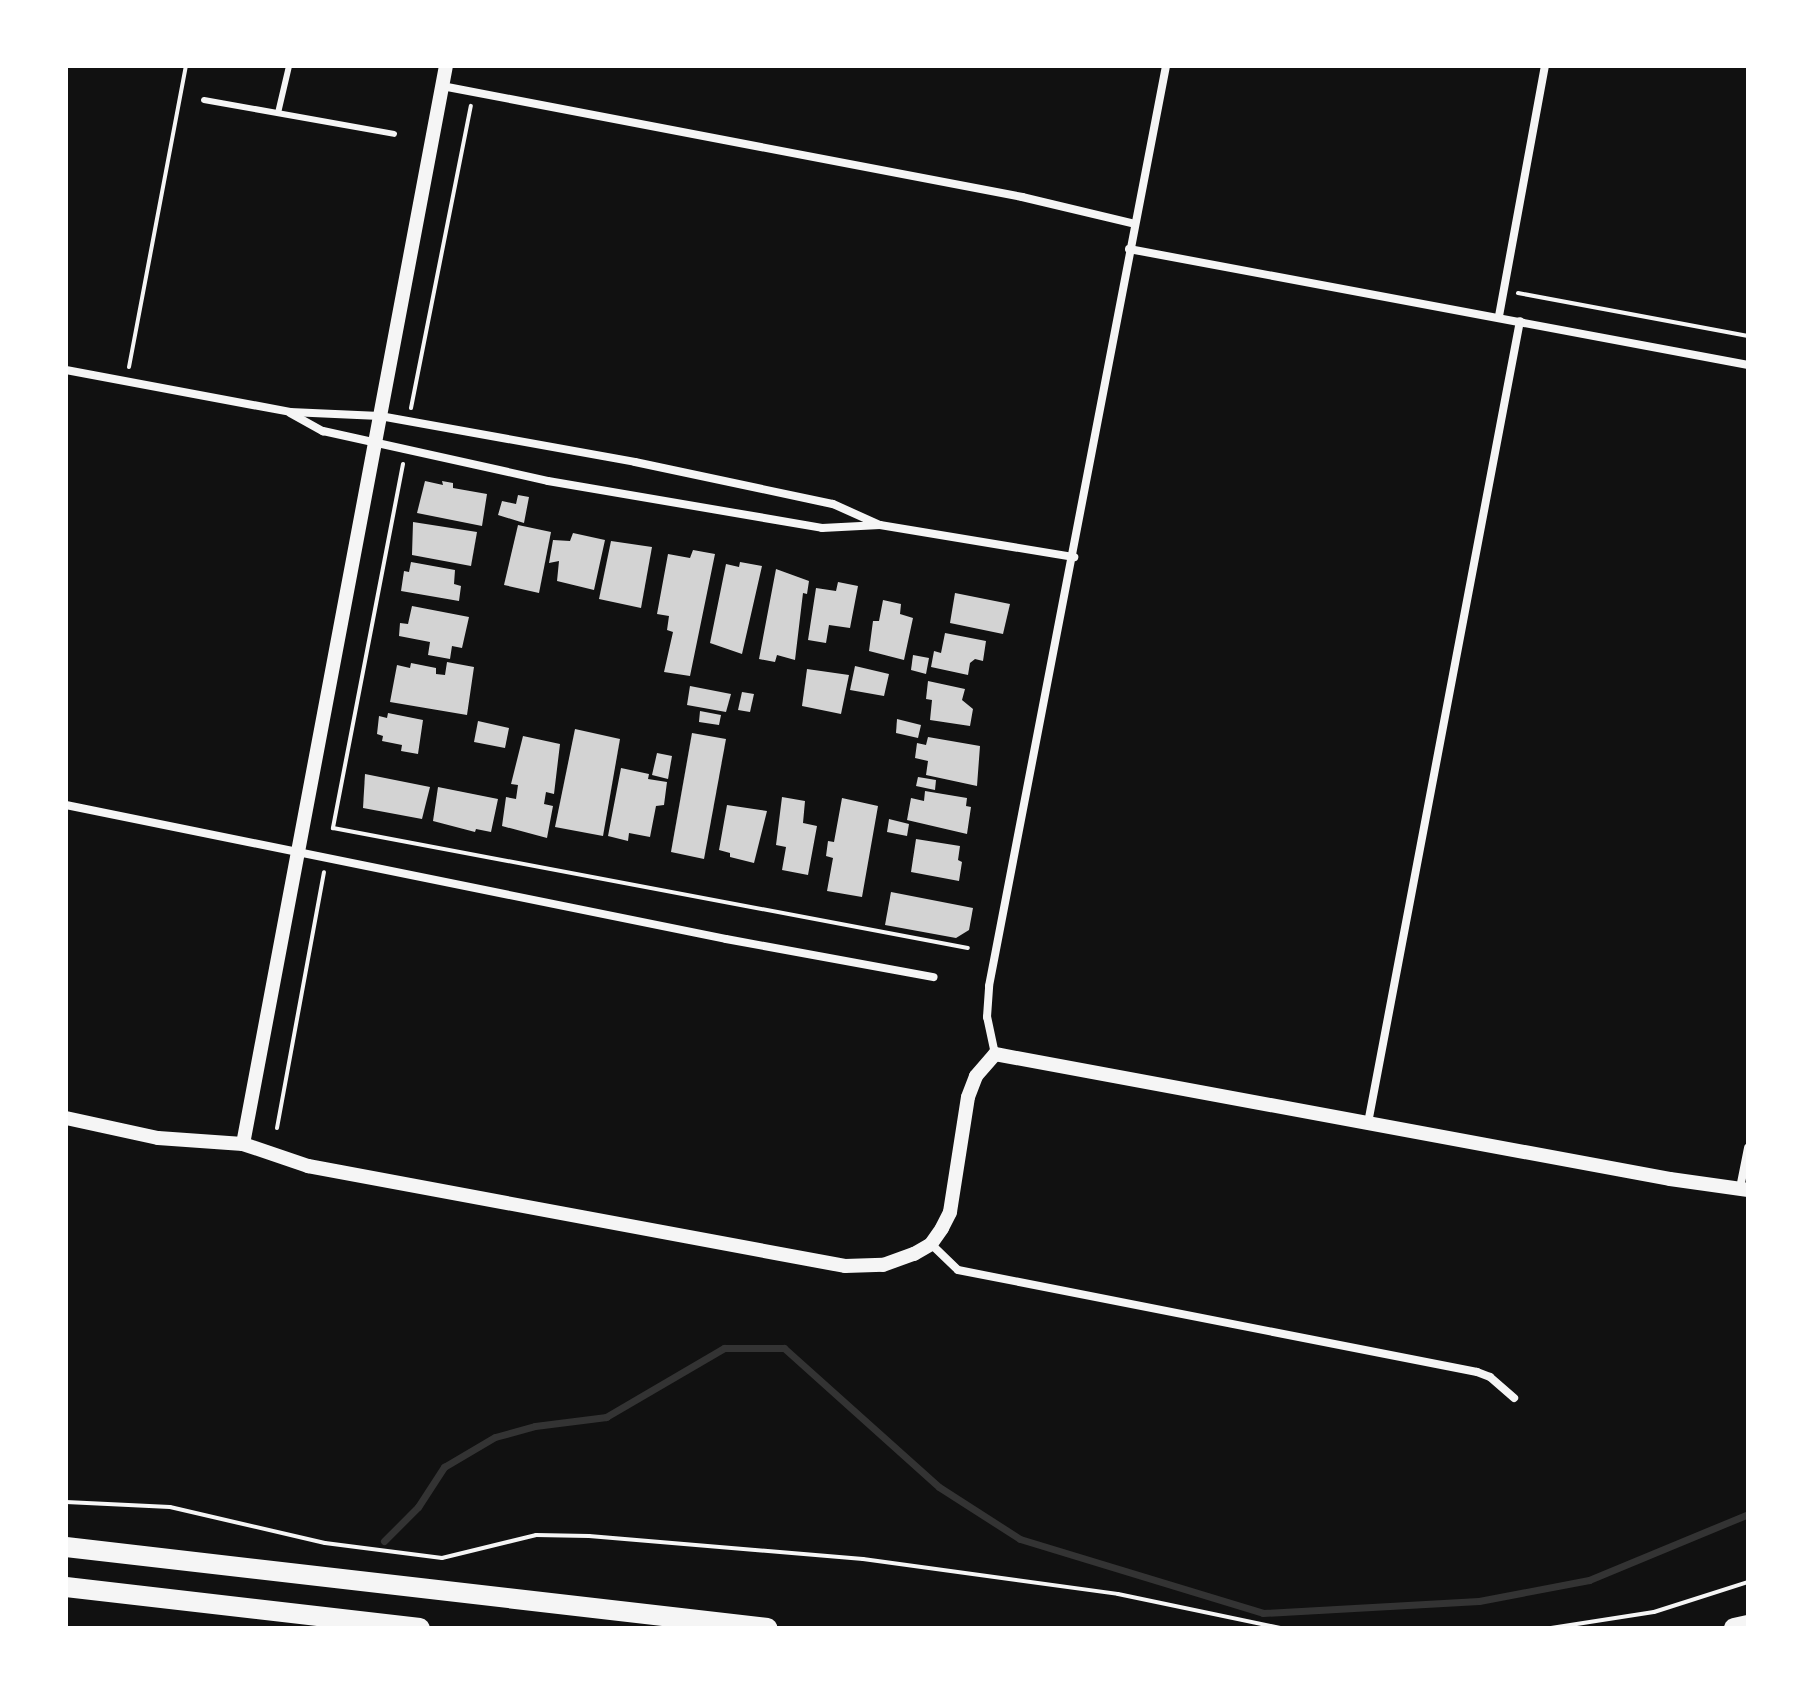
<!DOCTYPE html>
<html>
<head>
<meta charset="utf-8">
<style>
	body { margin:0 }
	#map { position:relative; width:1814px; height:1694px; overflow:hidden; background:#111; font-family:Lato,sans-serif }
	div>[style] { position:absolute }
	.stream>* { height:7px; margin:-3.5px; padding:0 3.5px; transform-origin:3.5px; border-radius:3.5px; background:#333 }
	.building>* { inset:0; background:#d3d3d3 }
	.path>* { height:4px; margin:-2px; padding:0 2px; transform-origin:2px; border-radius:2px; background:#f5f5f5 }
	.service>* { height:6px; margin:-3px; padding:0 3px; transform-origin:3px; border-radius:3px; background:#f5f5f5 }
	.minor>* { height:8px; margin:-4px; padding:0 4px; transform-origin:4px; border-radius:4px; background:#f5f5f5 }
	.tertiary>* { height:14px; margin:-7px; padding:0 7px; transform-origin:7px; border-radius:7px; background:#f5f5f5 }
	.trunk>* { height:20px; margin:-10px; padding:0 10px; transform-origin:10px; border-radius:10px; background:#f5f5f5 }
	span { translate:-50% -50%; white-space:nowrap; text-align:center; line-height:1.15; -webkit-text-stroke:6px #fff; paint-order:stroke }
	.frame { position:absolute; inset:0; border:68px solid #fff; pointer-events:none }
</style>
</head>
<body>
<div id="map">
	<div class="stream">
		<div style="left:384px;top:1541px;width:48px;rotate:-45deg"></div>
		<div style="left:418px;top:1507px;width:48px;rotate:-57deg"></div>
		<div style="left:444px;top:1467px;width:59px;rotate:-30.5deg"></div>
		<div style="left:495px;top:1437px;width:41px;rotate:-15.4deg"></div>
		<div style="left:535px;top:1426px;width:72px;rotate:-7.2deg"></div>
		<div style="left:606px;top:1417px;width:137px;rotate:-30.3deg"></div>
		<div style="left:724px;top:1348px;width:60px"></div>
		<div style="left:784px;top:1348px;width:208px;rotate:41.9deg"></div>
		<div style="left:939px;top:1487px;width:96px;rotate:32.7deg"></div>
		<div style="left:1020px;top:1539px;width:254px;rotate:16.9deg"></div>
		<div style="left:1263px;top:1613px;width:216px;rotate:-3.2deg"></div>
		<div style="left:1479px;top:1601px;width:112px;rotate:-10.8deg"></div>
		<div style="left:1589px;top:1580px;width:172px;rotate:-22.5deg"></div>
	</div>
	<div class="building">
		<div style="clip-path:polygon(425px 481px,443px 485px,442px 481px,453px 483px,453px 488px,487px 494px,482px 526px,417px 513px)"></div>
		<div style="clip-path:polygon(518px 495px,529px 497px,524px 523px,498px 515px,502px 501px,516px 504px)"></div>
		<div style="clip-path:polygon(413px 522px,477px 532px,471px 566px,412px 555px)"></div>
		<div style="clip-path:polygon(518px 525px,551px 532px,539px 593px,504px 585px)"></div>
		<div style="clip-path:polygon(573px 533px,605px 540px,594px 590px,557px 581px,559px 561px,549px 563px,553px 540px,570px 541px)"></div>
		<div style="clip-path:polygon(611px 541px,652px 547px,641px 608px,599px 599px)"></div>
		<div style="clip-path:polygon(693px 550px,715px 554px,690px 676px,664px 672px,673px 632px,667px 630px,669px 616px,657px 614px,668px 554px,690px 558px)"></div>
		<div style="clip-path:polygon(411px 562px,455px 570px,454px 584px,461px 586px,459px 601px,401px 591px,404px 571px,409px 572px)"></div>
		<div style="clip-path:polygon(740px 562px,762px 566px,742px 654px,710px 643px,726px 564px,739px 567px)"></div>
		<div style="clip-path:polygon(776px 569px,809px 581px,807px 594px,803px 593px,795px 660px,777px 655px,775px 662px,759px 659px)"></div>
		<div style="clip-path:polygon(838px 582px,858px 586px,850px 628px,829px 625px,826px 643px,808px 640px,816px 588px,836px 591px)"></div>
		<div style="clip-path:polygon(955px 593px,1010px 604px,1003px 634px,950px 623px)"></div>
		<div style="clip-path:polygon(883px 600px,901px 604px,900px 614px,913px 618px,904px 660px,869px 651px,873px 621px,879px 621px)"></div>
		<div style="clip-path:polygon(412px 606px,469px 617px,462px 648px,452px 646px,450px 659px,428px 655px,430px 642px,399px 636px,400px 623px,408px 624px)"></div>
		<div style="clip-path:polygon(945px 633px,986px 641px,983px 661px,975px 659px,970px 663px,968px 675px,931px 667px,934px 651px,941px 653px)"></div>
		<div style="clip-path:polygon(913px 655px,929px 658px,926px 674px,911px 670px)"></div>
		<div style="clip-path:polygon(447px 662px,474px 667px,467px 715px,390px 702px,397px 665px,410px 668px,411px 663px,436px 668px,436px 674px,445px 675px)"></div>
		<div style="clip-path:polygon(855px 666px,889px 674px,884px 696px,850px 690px)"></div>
		<div style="clip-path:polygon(807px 669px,849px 675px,841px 714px,802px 706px)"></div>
		<div style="clip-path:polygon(928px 681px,965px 689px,962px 700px,973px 709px,970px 726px,930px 720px,932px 700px,926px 699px)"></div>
		<div style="clip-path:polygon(690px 686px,731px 694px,726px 712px,687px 705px)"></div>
		<div style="clip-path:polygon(742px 692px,754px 694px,750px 712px,738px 710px)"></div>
		<div style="clip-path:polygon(700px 711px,721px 715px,719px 725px,699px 722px)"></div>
		<div style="clip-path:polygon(388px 713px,423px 720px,418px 754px,401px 751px,402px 745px,382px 741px,383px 736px,377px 734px,379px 716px,387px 718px)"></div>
		<div style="clip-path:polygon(897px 719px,921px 725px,918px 738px,896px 733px)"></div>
		<div style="clip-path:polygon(478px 721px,509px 728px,505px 748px,474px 742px)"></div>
		<div style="clip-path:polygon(575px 729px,620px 739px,603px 836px,555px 827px)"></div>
		<div style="clip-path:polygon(692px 733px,726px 739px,704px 859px,671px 852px)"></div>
		<div style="clip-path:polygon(523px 736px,560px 744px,554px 794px,546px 792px,544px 804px,553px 806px,547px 838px,502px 826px,506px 797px,516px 799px,518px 785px,511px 784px)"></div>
		<div style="clip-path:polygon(928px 737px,980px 746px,977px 786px,926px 775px,928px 761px,915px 758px,917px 743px,926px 745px)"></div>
		<div style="clip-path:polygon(657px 753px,672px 756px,668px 779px,652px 775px)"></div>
		<div style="clip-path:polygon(621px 768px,649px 774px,648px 779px,667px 782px,664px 805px,656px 806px,650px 837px,629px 833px,628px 841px,608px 836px)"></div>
		<div style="clip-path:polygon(365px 774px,430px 787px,422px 819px,363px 808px)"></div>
		<div style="clip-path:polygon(918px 777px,936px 780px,935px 790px,916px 786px)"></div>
		<div style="clip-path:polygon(438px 787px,498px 799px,491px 832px,476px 829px,475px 832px,433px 821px)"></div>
		<div style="clip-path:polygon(925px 791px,967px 798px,966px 806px,971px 807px,967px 834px,907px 820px,911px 798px,924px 801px)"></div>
		<div style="clip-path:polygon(782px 797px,805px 801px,803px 823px,817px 826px,808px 875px,782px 870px,786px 847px,776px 845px)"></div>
		<div style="clip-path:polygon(842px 798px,878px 806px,862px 897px,827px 891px,833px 858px,826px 856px,828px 841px,834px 842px)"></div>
		<div style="clip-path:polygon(727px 805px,767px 811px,754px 863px,730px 857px,730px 853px,719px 850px)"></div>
		<div style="clip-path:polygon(889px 819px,909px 824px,907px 836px,887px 832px)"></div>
		<div style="clip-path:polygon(916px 839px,960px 846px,958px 860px,962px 862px,959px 881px,911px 872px)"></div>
		<div style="clip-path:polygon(891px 892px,973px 908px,969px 930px,956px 938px,885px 925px)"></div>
	</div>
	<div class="path">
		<div style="left:1518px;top:293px;width:234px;rotate:10.6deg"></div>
		<div style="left:129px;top:367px;width:306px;rotate:-79.3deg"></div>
		<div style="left:411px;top:408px;width:308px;rotate:-78.8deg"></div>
		<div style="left:403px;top:464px;width:371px;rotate:100.9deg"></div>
		<div style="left:333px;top:828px;width:646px;rotate:10.7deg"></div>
		<div style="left:277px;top:1128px;width:260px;rotate:-79.6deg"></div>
		<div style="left:66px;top:1502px;width:104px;rotate:2.8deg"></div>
		<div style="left:170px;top:1507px;width:159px;rotate:13.1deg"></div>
		<div style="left:325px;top:1543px;width:118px;rotate:7.3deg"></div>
		<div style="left:442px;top:1558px;width:97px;rotate:-13.7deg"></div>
		<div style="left:536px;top:1535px;width:53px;rotate:1.1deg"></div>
		<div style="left:589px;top:1536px;width:275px;rotate:4.8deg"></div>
		<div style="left:863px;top:1559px;width:257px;rotate:7.8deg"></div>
		<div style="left:1118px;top:1594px;width:167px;rotate:11.8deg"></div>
		<div style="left:1551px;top:1628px;width:104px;rotate:-8.8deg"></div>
		<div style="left:1654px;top:1612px;width:99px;rotate:-17.7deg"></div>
	</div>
	<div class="service">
		<div style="left:204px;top:100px;width:193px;rotate:10.1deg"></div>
		<div style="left:278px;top:113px;width:48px;rotate:-76.8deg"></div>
	</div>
	<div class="minor">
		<div style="left:442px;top:86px;width:591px;rotate:10.83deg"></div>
		<div style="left:1022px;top:197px;width:116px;rotate:13.4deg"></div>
		<div style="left:1129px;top:249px;width:630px;rotate:10.61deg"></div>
		<div style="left:1499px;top:316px;width:254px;rotate:-79.6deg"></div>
		<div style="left:66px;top:370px;width:228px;rotate:10.6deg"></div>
		<div style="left:290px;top:412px;width:90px;rotate:2.5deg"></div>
		<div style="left:380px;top:416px;width:259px;rotate:10.2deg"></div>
		<div style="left:635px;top:462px;width:202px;rotate:12deg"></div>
		<div style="left:833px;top:504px;width:51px;rotate:24.1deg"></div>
		<div style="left:290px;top:413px;width:38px;rotate:29deg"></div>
		<div style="left:323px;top:431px;width:230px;rotate:12.5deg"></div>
		<div style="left:548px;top:481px;width:278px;rotate:9.7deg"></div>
		<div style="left:822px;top:528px;width:58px;rotate:-3deg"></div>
		<div style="left:880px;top:525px;width:197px;rotate:9.4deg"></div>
		<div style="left:66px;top:805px;width:673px;rotate:11.48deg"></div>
		<div style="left:726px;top:939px;width:211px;rotate:10.4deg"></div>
		<div style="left:995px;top:1054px;width:38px;rotate:-102deg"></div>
		<div style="left:987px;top:1017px;width:31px;rotate:-86deg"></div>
		<div style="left:989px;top:986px;width:937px;rotate:-79.11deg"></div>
		<div style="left:1368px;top:1123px;width:816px;rotate:-79.27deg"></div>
		<div style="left:1740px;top:1188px;width:41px;rotate:-78.7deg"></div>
		<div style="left:931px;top:1244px;width:37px;rotate:44deg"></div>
		<div style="left:958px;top:1270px;width:529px;rotate:11.12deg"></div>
		<div style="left:1477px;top:1372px;width:14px;rotate:21deg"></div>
		<div style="left:1490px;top:1377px;width:32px;rotate:41deg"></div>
	</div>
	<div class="tertiary">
		<div style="left:66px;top:1118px;width:94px;rotate:12.3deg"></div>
		<div style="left:158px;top:1138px;width:85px;rotate:4deg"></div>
		<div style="left:243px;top:1144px;width:69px;rotate:18.7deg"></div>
		<div style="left:308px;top:1166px;width:546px;rotate:10.55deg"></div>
		<div style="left:845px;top:1266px;width:38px;rotate:-2deg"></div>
		<div style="left:883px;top:1265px;width:33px;rotate:-20deg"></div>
		<div style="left:914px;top:1254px;width:20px;rotate:-30deg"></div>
		<div style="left:931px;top:1244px;width:19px;rotate:-55deg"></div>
		<div style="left:942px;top:1228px;width:18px;rotate:-63deg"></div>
		<div style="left:950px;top:1212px;width:116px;rotate:-81.1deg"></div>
		<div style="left:968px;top:1097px;width:22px;rotate:-69deg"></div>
		<div style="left:976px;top:1076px;width:29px;rotate:-49deg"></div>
		<div style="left:995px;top:1054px;width:686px;rotate:10.49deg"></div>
		<div style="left:1670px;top:1179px;width:79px;rotate:8deg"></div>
		<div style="left:243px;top:1144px;width:1097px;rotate:-79.34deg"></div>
	</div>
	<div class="trunk">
		<div style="left:66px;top:1547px;width:706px;rotate:6.59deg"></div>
		<div style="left:66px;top:1587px;width:356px;rotate:6.6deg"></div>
		<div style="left:1734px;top:1628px;width:14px;rotate:-12deg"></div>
	</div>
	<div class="frame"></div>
</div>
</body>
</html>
